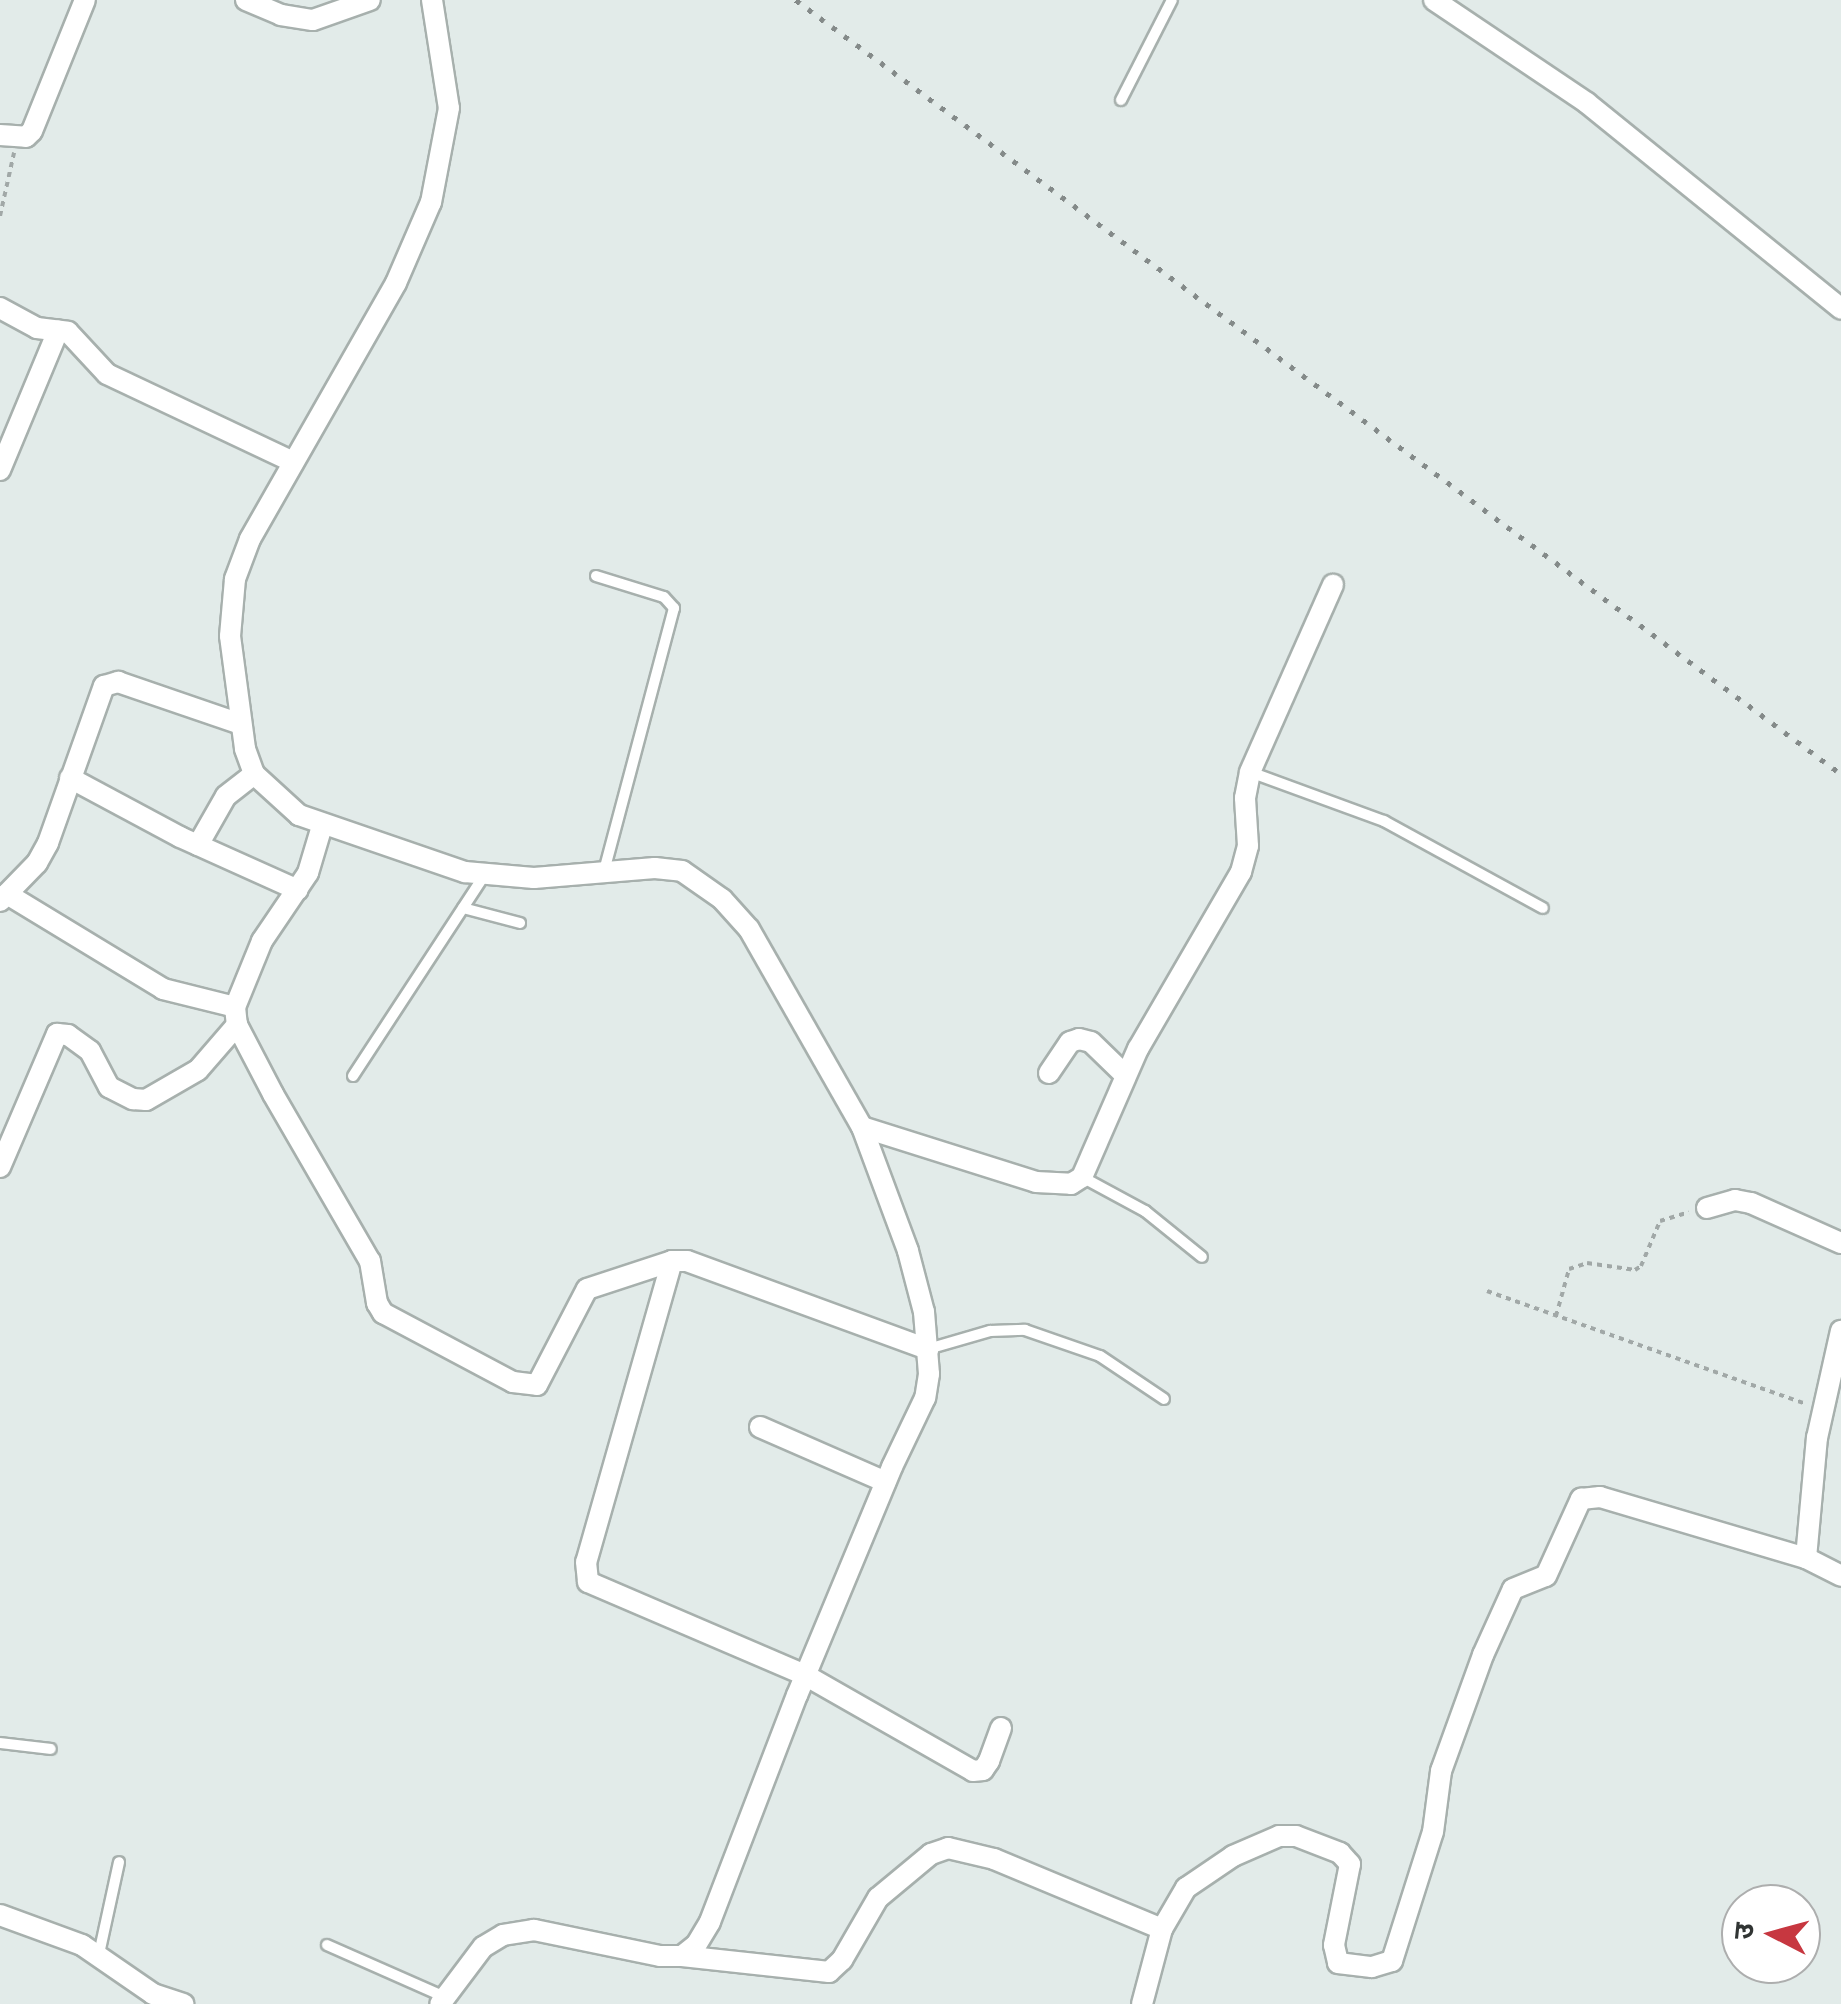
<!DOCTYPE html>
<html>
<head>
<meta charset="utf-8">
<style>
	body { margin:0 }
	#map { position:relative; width:1841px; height:2004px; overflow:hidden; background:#e2ebe9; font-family:Cabin,"Noto Sans Devanagari",sans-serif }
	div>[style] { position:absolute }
	.path>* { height:4px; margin-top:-2px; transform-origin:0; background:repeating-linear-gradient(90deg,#a1a8a7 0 5px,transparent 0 10px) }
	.roads { filter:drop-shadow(2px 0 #a7b0ad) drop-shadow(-2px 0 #a7b0ad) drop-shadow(0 2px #a7b0ad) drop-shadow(0 -2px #a7b0ad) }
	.lane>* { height:10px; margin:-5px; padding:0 5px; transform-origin:5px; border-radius:5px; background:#fff }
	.street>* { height:20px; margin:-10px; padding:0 10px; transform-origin:10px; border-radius:10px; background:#fff }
	.rail>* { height:5px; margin-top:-2.5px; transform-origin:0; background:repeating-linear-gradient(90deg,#848a89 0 5px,transparent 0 15px) }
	span { translate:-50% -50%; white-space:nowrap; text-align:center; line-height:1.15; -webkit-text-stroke:10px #fff; paint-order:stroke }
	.north { position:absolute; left:1721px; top:1884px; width:100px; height:100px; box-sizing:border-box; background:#fff; border:2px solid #adaeae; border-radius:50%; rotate:276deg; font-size:28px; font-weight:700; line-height:40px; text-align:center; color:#313534 }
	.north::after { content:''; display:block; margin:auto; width:35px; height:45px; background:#c73740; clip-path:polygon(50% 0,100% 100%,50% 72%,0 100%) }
</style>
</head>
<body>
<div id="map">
	<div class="path">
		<div style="left:0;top:216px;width:65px;rotate:-77.5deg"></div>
		<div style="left:1487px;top:1291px;width:336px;rotate:19.5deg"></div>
		<div style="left:1556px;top:1316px;width:49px;rotate:-74.5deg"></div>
		<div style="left:1569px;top:1269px;width:19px;rotate:-18deg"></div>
		<div style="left:1587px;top:1263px;width:49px;rotate:8.3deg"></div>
		<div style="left:1635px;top:1270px;width:7px;rotate:-34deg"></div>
		<div style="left:1641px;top:1266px;width:49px;rotate:-67.1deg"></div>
		<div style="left:1660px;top:1221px;width:30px;rotate:-17deg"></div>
	</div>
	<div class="roads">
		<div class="lane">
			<div style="left:1121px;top:100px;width:112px;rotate:-63deg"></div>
			<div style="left:596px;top:576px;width:71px;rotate:17.2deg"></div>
			<div style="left:664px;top:597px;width:15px;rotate:48deg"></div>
			<div style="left:674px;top:608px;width:272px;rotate:104.9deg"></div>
			<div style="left:1250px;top:772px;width:143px;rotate:20.1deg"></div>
			<div style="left:1384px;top:821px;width:181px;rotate:28.7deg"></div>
			<div style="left:463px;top:908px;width:59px;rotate:14.7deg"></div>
			<div style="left:353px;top:1076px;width:239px;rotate:-56.8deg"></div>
			<div style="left:1082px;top:1177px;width:72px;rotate:28.4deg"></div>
			<div style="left:1145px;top:1211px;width:73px;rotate:38.9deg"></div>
			<div style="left:928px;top:1349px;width:65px;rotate:-16.2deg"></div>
			<div style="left:990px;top:1331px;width:35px;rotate:-2deg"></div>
			<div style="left:1025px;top:1330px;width:79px;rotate:19.1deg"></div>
			<div style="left:1100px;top:1356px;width:77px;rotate:33.9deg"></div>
			<div style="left:0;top:1743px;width:51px;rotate:6.7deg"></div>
			<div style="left:327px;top:1945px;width:129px;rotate:23.8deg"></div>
			<div style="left:99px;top:1954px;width:94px;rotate:-77.7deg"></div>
		</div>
		<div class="street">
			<div style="left:246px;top:0;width:38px;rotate:23deg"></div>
			<div style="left:281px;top:15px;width:32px;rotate:9deg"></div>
			<div style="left:313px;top:20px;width:60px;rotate:-19.3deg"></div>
			<div style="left:432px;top:0;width:109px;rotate:81.1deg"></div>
			<div style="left:449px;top:108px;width:96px;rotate:100.8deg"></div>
			<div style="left:431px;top:202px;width:88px;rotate:113.4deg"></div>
			<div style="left:396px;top:283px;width:295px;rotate:119.7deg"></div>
			<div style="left:250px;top:539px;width:43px;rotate:110.6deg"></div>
			<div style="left:235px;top:579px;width:57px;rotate:95deg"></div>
			<div style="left:230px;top:636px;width:114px;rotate:82.4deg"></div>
			<div style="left:245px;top:749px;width:27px;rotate:70deg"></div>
			<div style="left:254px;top:774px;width:61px;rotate:42.3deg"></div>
			<div style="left:299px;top:815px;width:176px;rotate:19deg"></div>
			<div style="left:465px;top:872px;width:69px;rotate:5deg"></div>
			<div style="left:534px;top:878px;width:121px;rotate:-4.7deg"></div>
			<div style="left:655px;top:868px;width:27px;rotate:6deg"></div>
			<div style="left:682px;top:871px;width:49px;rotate:35deg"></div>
			<div style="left:722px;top:899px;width:40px;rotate:48deg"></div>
			<div style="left:749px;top:929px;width:228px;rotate:60.3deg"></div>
			<div style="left:862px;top:1127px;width:132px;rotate:69.6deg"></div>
			<div style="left:908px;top:1251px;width:63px;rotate:75.3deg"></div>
			<div style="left:924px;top:1312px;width:62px;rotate:85.4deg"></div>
			<div style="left:929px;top:1374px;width:24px;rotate:99deg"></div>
			<div style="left:925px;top:1398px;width:76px;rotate:115.6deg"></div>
			<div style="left:892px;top:1467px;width:247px;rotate:112.6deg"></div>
			<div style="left:797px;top:1695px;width:243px;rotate:111deg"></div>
			<div style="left:710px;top:1922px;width:27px;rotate:121deg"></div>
			<div style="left:696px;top:1945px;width:18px;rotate:142deg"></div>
			<div style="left:682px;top:1956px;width:22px;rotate:180deg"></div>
			<div style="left:660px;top:1956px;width:129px;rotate:-168.3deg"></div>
			<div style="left:534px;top:1930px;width:31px;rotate:171deg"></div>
			<div style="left:503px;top:1935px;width:23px;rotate:149deg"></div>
			<div style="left:483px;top:1947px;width:71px;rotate:127deg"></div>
			<div style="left:1434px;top:0;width:184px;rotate:33.9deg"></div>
			<div style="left:1587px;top:103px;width:327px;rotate:39deg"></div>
			<div style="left:0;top:135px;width:26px;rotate:4deg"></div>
			<div style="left:26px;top:137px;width:8px;rotate:-45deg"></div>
			<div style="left:32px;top:131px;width:141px;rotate:-68deg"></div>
			<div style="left:0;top:308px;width:42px;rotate:28.4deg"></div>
			<div style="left:37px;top:328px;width:31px;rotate:7deg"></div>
			<div style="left:68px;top:332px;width:57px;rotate:47.1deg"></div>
			<div style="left:107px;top:374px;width:206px;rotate:25.3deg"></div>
			<div style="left:0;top:470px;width:151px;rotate:-67.4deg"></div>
			<div style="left:70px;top:778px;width:125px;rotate:28.2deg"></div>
			<div style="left:180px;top:837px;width:129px;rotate:24.2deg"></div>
			<div style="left:322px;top:826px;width:49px;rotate:106.6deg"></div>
			<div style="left:308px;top:873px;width:82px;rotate:124.1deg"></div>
			<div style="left:262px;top:941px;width:71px;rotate:112.2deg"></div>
			<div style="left:235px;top:1007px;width:18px;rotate:84deg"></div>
			<div style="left:237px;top:1025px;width:78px;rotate:62.4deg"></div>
			<div style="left:273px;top:1094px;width:193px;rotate:59.9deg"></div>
			<div style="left:370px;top:1261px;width:43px;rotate:80.5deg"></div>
			<div style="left:377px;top:1303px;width:12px;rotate:59deg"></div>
			<div style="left:383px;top:1313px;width:147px;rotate:28deg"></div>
			<div style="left:513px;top:1382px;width:24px;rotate:7deg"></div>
			<div style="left:537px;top:1385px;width:108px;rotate:-62.5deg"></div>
			<div style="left:587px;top:1289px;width:89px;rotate:-18.2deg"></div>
			<div style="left:672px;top:1261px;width:15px"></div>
			<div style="left:687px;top:1261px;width:257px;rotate:20.1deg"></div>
			<div style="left:198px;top:845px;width:56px;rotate:-60.3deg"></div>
			<div style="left:226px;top:796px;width:36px;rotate:-38deg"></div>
			<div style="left:7px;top:894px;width:183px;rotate:31.3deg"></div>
			<div style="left:163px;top:989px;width:74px;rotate:14deg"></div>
			<div style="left:0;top:901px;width:53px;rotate:-45.8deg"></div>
			<div style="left:37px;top:863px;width:23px;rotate:-61deg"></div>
			<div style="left:48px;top:843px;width:167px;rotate:-70.4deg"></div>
			<div style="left:104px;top:686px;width:15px;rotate:-16deg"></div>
			<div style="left:118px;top:682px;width:130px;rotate:18.9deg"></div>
			<div style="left:1049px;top:1073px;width:37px;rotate:-56deg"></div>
			<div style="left:1070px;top:1042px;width:9px;rotate:-18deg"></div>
			<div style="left:1079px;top:1039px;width:12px;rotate:14deg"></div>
			<div style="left:1091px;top:1042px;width:47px;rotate:44.1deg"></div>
			<div style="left:862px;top:1127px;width:182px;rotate:17.5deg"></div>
			<div style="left:1036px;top:1182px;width:35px;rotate:3deg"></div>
			<div style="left:1071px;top:1184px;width:13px;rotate:-32deg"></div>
			<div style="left:1082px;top:1177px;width:140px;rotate:-66.4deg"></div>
			<div style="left:1138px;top:1049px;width:205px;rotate:-59.8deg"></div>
			<div style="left:1241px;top:872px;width:27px;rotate:-75deg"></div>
			<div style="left:1248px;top:846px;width:48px;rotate:-93.6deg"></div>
			<div style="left:1245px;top:798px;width:26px;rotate:-79deg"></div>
			<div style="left:1250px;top:772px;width:205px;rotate:-66.1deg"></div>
			<div style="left:0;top:1167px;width:145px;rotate:-66.8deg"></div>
			<div style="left:57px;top:1034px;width:11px;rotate:5deg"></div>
			<div style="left:68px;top:1035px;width:27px;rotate:36deg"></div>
			<div style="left:90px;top:1051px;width:41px;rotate:62.2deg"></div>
			<div style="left:109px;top:1087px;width:27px;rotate:27deg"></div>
			<div style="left:133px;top:1099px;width:13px;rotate:4deg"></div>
			<div style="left:146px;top:1100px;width:60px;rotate:-30deg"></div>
			<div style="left:198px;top:1070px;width:60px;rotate:-49.1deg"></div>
			<div style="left:1707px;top:1208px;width:29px;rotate:-16deg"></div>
			<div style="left:1735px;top:1200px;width:16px;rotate:11deg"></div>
			<div style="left:1751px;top:1203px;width:98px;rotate:24deg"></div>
			<div style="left:672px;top:1261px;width:313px;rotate:105.9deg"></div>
			<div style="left:586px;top:1562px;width:20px;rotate:84deg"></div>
			<div style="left:588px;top:1582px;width:236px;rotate:23.2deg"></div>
			<div style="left:805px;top:1675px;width:193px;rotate:29.7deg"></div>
			<div style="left:973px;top:1771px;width:10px;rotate:-6deg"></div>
			<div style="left:983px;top:1770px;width:11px;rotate:-56deg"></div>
			<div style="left:989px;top:1761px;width:35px;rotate:-70deg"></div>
			<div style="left:760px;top:1427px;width:137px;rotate:23.6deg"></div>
			<div style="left:1806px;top:1558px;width:121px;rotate:-84.8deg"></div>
			<div style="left:1817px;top:1438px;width:110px;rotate:-77.4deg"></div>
			<div style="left:0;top:1915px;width:87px;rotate:20.1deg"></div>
			<div style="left:82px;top:1945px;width:86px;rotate:34.6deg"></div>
			<div style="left:153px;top:1994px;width:32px;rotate:18deg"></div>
			<div style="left:682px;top:1956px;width:148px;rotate:6.2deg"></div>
			<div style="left:829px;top:1972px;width:18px;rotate:-43deg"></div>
			<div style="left:842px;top:1960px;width:72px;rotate:-59.9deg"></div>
			<div style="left:878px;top:1898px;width:69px;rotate:-39.7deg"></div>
			<div style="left:931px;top:1854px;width:18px;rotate:-19deg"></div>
			<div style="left:948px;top:1848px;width:47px;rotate:13.4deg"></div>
			<div style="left:994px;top:1859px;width:182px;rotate:22.6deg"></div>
			<div style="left:1142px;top:2004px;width:78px;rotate:-75.1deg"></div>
			<div style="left:1162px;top:1929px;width:48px;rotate:-59.7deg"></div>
			<div style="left:1186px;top:1888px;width:57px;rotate:-34.2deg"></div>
			<div style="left:1233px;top:1856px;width:50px;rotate:-23.5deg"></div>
			<div style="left:1279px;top:1836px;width:17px"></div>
			<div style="left:1296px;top:1836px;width:47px;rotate:21.1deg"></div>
			<div style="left:1340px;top:1853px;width:15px;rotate:48deg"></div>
			<div style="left:1350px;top:1864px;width:83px;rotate:101.2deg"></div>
			<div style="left:1334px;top:1945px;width:18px;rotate:77deg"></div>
			<div style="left:1338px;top:1963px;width:34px;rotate:7deg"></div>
			<div style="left:1372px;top:1967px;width:21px;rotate:-17deg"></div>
			<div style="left:1392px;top:1961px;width:135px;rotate:-72.4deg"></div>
			<div style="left:1433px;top:1832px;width:62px;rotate:-82.5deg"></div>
			<div style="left:1441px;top:1771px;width:123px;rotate:-70.1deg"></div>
			<div style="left:1483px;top:1655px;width:72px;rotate:-65.6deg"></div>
			<div style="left:1513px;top:1589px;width:35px;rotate:-22deg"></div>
			<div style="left:1546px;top:1576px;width:85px;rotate:-65.6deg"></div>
			<div style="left:1581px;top:1499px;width:19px;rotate:-6deg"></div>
			<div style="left:1600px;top:1497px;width:215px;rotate:16.5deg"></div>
			<div style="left:1806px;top:1558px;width:39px;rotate:27deg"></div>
		</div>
	</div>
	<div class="rail">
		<div style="left:796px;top:0;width:1300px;rotate:36.53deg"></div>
	</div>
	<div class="north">उ</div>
</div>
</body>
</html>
